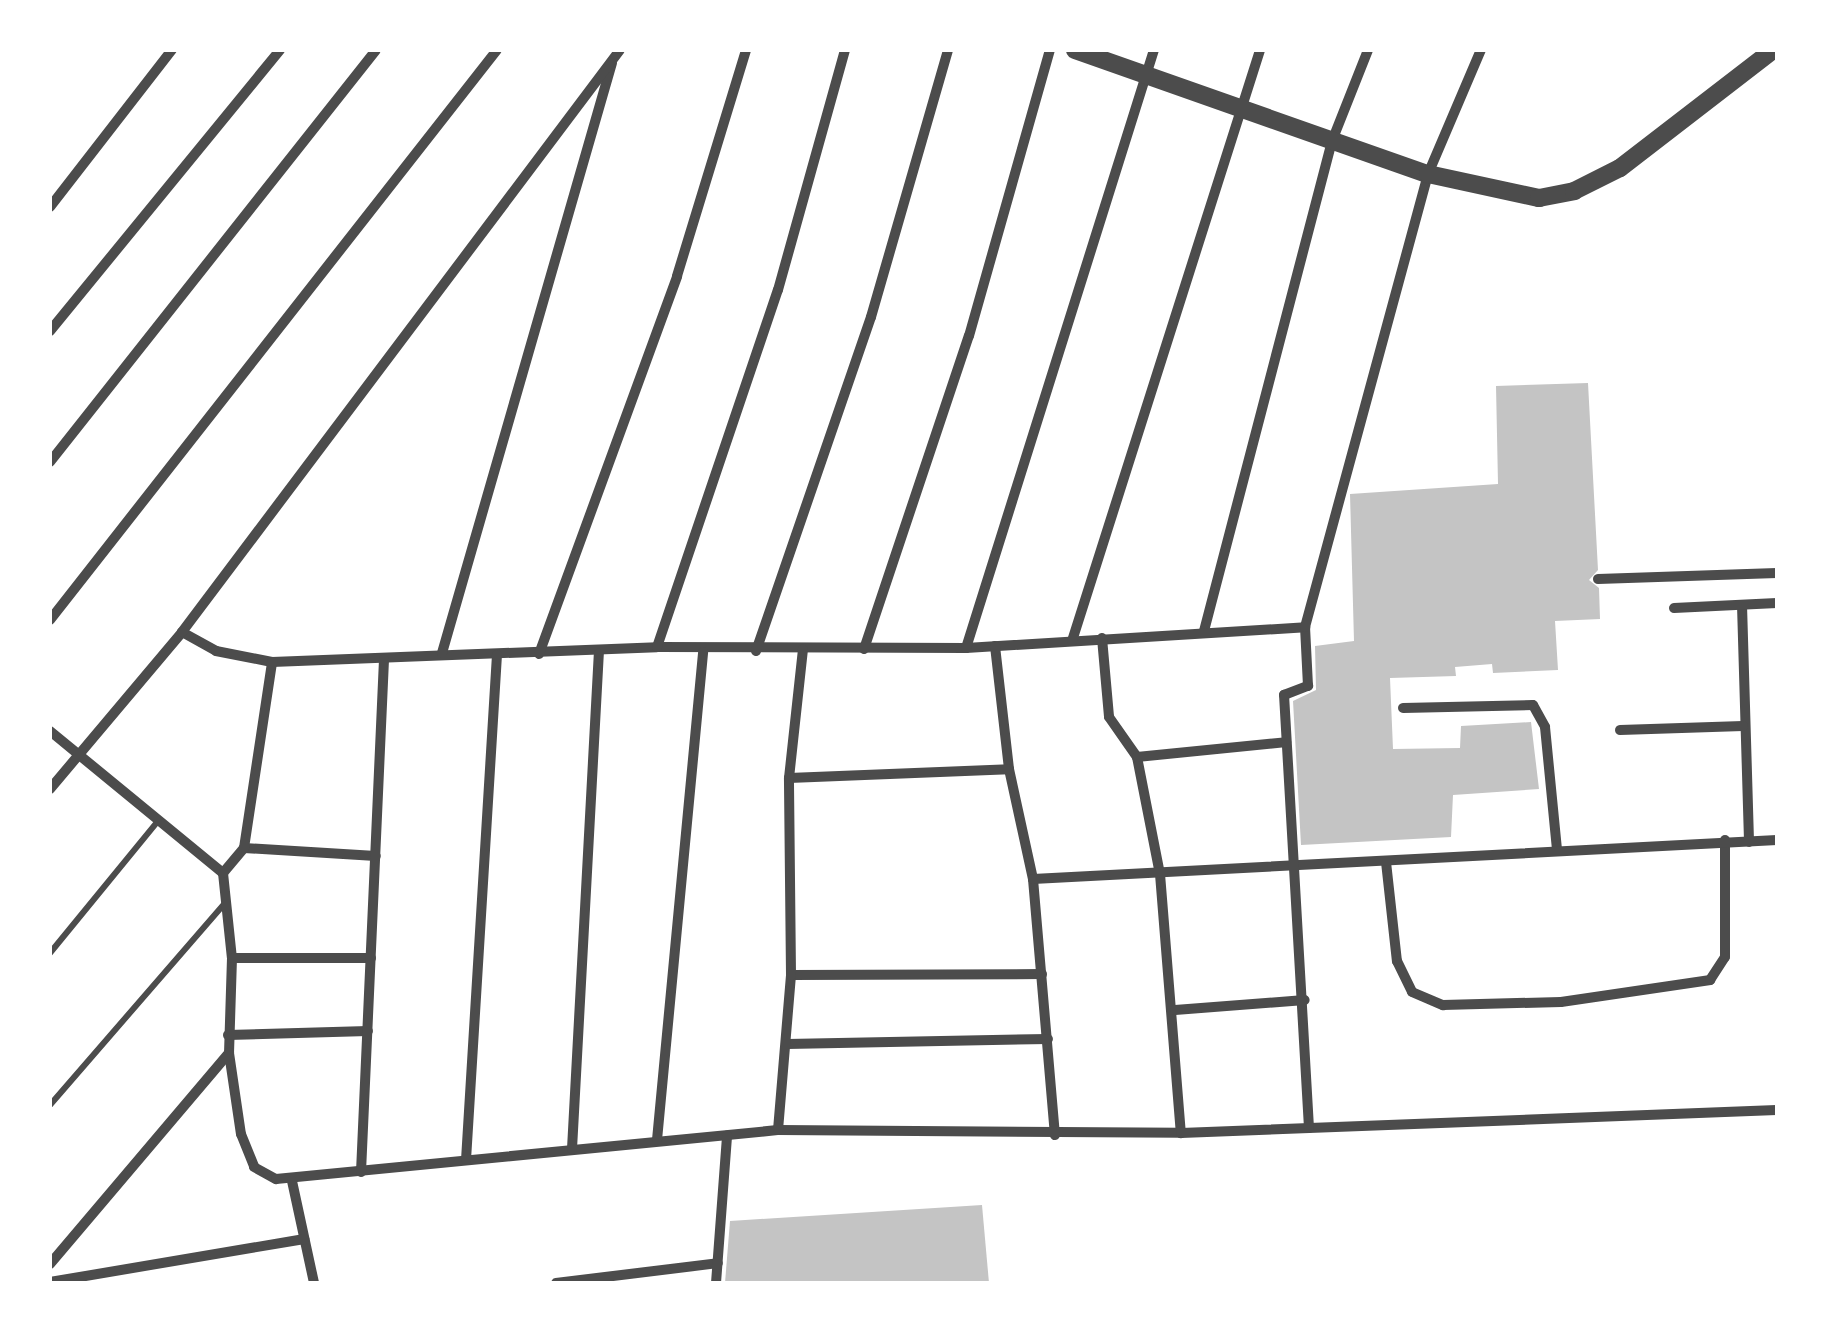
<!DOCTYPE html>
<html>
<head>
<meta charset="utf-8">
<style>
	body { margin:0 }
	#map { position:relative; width:1827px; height:1333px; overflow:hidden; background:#fff; font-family:"Fira Sans Condensed",sans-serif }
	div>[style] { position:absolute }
	.building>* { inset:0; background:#c4c4c4 }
	.service>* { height:6px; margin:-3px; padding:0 3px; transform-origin:3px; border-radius:3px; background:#4c4c4c }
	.minor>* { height:10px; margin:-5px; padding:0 5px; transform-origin:5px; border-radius:5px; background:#4c4c4c }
	.tertiary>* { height:18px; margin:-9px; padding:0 9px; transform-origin:9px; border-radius:9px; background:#4c4c4c }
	span { translate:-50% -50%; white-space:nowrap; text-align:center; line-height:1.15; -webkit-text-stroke:8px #fff; paint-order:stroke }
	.frame { position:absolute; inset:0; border:52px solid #fff; pointer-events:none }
</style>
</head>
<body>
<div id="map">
	<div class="building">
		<div style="clip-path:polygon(1588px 383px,1598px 570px,1589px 580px,1599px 588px,1600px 619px,1555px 621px,1558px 670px,1493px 673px,1492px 664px,1455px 667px,1456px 676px,1390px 678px,1393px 749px,1460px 748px,1461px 726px,1531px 722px,1539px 789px,1453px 795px,1451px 837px,1301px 845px,1293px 701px,1316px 690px,1315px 646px,1354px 641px,1350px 494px,1498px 484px,1496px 386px)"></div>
		<div style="clip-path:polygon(982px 1205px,989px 1283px,725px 1283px,730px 1221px)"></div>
	</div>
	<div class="service">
		<div style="left:50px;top:953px;width:171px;rotate:-50.7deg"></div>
		<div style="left:50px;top:1105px;width:270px;rotate:-49.1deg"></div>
	</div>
	<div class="minor">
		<div style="left:50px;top:207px;width:199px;rotate:-52.2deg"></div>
		<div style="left:50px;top:331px;width:363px;rotate:-50.7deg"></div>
		<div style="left:50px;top:462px;width:525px;rotate:-51.65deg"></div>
		<div style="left:1598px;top:579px;width:179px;rotate:-1.9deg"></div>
		<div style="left:1742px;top:605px;width:237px;rotate:88.3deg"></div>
		<div style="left:1674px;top:608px;width:103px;rotate:-2.8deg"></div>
		<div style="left:50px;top:620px;width:724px;rotate:-51.9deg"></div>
		<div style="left:1204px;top:631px;width:506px;rotate:-75.36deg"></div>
		<div style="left:1332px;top:141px;width:98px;rotate:-68.4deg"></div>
		<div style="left:182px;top:632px;width:39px;rotate:29deg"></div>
		<div style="left:216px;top:651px;width:57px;rotate:11.1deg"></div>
		<div style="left:272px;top:662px;width:385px;rotate:-2.2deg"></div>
		<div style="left:657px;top:647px;width:309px;rotate:0.2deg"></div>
		<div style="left:966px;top:648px;width:340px;rotate:-3.5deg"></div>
		<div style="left:1102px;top:638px;width:79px;rotate:84.9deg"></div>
		<div style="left:1109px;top:717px;width:49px;rotate:55deg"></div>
		<div style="left:1137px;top:757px;width:119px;rotate:78.9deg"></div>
		<div style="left:1160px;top:874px;width:260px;rotate:85.4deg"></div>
		<div style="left:1072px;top:641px;width:620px;rotate:-72.35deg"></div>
		<div style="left:995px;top:646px;width:124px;rotate:83.5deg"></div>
		<div style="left:1009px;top:769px;width:113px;rotate:77.7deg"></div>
		<div style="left:1033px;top:879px;width:257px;rotate:85.1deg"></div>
		<div style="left:657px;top:647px;width:377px;rotate:-71.3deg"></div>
		<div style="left:778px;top:290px;width:249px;rotate:-74.4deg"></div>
		<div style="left:966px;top:648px;width:627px;rotate:-72.55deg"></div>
		<div style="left:864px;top:649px;width:330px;rotate:-71.5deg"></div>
		<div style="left:969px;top:336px;width:297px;rotate:-74.2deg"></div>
		<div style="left:756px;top:651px;width:353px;rotate:-71deg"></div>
		<div style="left:871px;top:317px;width:278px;rotate:-73.9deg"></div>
		<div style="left:442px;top:653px;width:614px;rotate:-73.93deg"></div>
		<div style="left:539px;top:654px;width:402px;rotate:-69.9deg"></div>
		<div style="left:677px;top:276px;width:236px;rotate:-73deg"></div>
		<div style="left:1403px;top:708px;width:130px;rotate:-1.3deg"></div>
		<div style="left:1533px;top:705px;width:25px;rotate:61deg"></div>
		<div style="left:1545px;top:727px;width:124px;rotate:84.4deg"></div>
		<div style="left:1620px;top:730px;width:123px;rotate:-1.9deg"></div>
		<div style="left:50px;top:731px;width:224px;rotate:39.4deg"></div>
		<div style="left:223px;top:873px;width:85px;rotate:84deg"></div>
		<div style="left:232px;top:958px;width:95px;rotate:91.8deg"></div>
		<div style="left:229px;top:1053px;width:82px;rotate:81.6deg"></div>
		<div style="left:241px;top:1134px;width:35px;rotate:68deg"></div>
		<div style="left:254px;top:1167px;width:25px;rotate:29deg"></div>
		<div style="left:276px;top:1179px;width:504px;rotate:-5.57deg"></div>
		<div style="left:778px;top:1130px;width:403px;rotate:0.4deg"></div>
		<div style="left:1181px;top:1133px;width:596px;rotate:-2.21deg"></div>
		<div style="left:1137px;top:757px;width:150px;rotate:-5.7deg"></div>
		<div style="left:789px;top:778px;width:220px;rotate:-2.3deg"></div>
		<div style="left:50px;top:789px;width:205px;rotate:-49.9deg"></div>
		<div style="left:182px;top:632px;width:728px;rotate:-53.04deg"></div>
		<div style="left:244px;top:848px;width:132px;rotate:3.5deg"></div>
		<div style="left:1386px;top:862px;width:100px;rotate:83.7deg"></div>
		<div style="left:1397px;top:961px;width:34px;rotate:64deg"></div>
		<div style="left:1412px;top:992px;width:34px;rotate:23deg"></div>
		<div style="left:1443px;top:1005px;width:118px;rotate:-1.5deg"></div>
		<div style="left:1561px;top:1002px;width:151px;rotate:-8.4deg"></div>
		<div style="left:1710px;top:980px;width:27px;rotate:-57deg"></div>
		<div style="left:1725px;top:957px;width:117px;rotate:-90deg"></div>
		<div style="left:223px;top:873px;width:33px;rotate:-50deg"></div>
		<div style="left:244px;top:848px;width:188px;rotate:-81.4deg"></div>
		<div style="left:1033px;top:879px;width:745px;rotate:-3deg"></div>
		<div style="left:232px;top:958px;width:139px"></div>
		<div style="left:791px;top:975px;width:251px;rotate:-0.2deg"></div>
		<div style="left:1175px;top:1010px;width:130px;rotate:-4.4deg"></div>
		<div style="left:228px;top:1035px;width:140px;rotate:-1.6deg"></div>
		<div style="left:787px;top:1044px;width:261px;rotate:-1.1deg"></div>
		<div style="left:1309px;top:1128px;width:434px;rotate:-93.3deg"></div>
		<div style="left:1284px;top:695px;width:26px;rotate:-21deg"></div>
		<div style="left:1308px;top:686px;width:59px;rotate:-92.9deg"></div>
		<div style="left:1305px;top:627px;width:469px;rotate:-74.8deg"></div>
		<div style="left:1428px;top:174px;width:135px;rotate:-66.9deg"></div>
		<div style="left:778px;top:1130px;width:156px;rotate:-85.2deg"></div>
		<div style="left:791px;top:975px;width:197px;rotate:-90.6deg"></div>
		<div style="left:789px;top:778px;width:129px;rotate:-83.8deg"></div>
		<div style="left:657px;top:1140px;width:490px;rotate:-84.6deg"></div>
		<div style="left:572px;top:1149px;width:496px;rotate:-86.9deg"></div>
		<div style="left:466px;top:1160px;width:506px;rotate:-86.49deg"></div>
		<div style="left:361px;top:1172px;width:513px;rotate:-87.43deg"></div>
		<div style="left:292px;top:1181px;width:104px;rotate:77.8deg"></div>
		<div style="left:50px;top:1264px;width:277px;rotate:-49.7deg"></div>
		<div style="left:50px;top:1282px;width:258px;rotate:-9.6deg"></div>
		<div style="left:556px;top:1283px;width:163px;rotate:-7deg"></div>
		<div style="left:716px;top:1283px;width:148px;rotate:-85.7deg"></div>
	</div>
	<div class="tertiary">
		<div style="left:1075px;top:50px;width:374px;rotate:19.4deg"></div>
		<div style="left:1428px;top:174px;width:114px;rotate:12.2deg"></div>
		<div style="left:1539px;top:198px;width:36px;rotate:-11deg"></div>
		<div style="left:1574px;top:191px;width:51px;rotate:-26.6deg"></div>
		<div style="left:1620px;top:168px;width:193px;rotate:-37.6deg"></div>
	</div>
	<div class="frame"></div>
</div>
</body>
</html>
